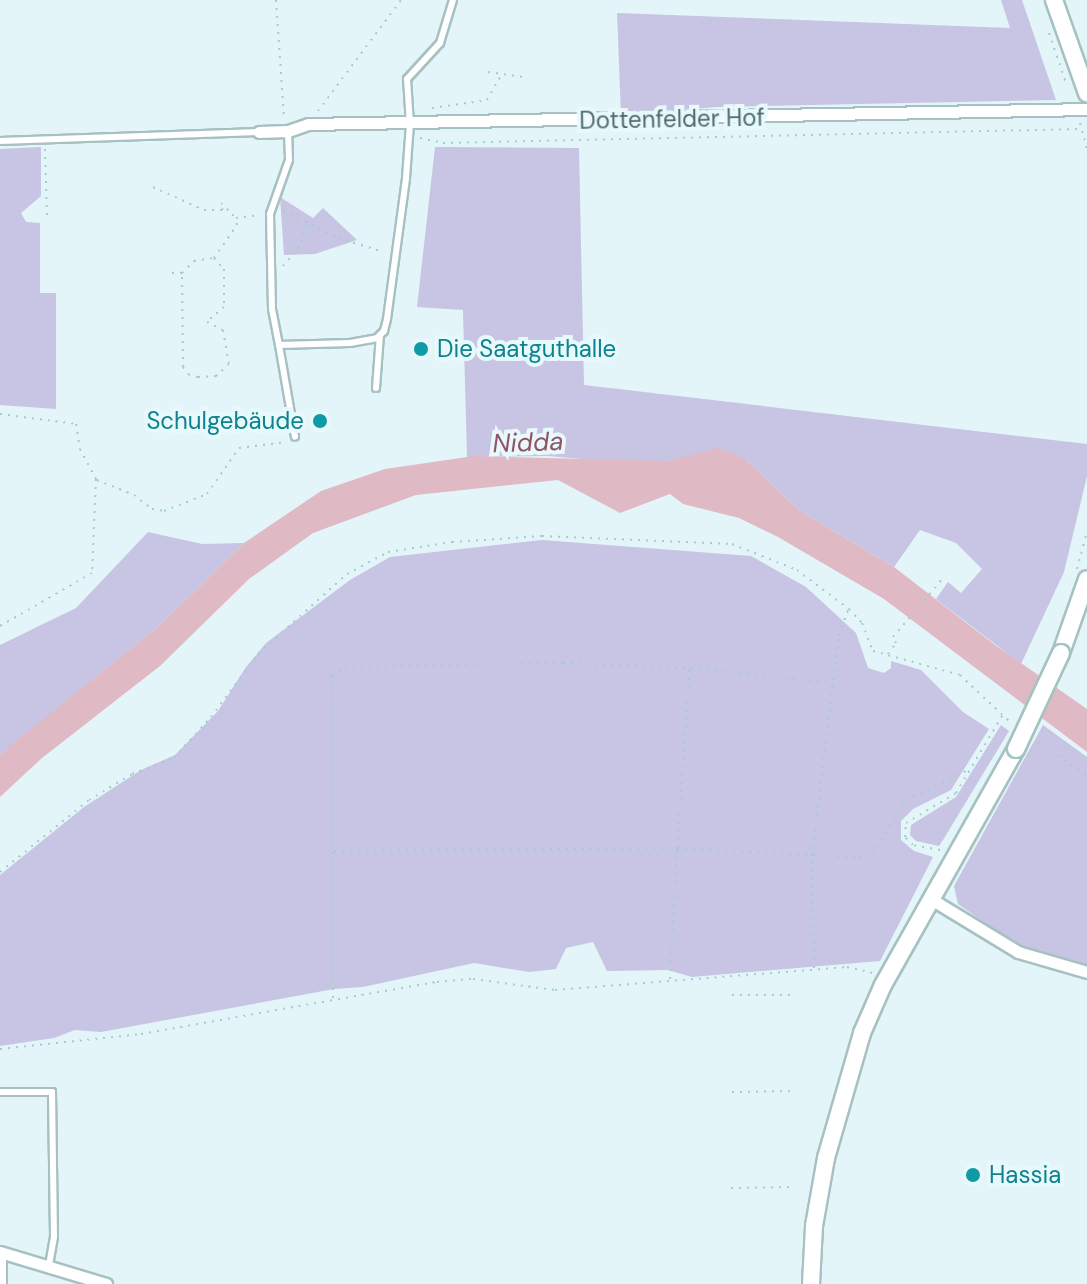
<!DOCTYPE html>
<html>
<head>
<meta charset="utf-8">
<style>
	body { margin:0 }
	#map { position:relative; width:1087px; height:1284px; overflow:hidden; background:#e3f5f8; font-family:"DM Sans",sans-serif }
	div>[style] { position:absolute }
	.green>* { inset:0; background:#c8c4e3 }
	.water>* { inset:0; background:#dfbac5 }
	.path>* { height:2px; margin-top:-1px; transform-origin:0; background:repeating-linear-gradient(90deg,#a2cecb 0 2px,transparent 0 8px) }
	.roads { filter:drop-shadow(2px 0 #a7c1c2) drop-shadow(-2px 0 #a7c1c2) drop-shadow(0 2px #a7c1c2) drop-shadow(0 -2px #a7c1c2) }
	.service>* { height:6px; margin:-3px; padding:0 3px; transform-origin:3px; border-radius:3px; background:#fff }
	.minor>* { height:11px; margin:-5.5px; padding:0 5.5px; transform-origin:5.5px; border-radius:5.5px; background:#fff }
	.secondary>* { height:16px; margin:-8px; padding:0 8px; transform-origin:8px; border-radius:8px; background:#fff }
	.bridges { filter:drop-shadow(2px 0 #a3c3c2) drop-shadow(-2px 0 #a3c3c2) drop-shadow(0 2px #a3c3c2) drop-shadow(0 -2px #a3c3c2) }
	.secondary-bridge>* { height:16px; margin:-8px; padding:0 8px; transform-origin:8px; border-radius:8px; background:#fff }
	.dots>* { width:22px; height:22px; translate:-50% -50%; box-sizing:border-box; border:4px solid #e8f9fc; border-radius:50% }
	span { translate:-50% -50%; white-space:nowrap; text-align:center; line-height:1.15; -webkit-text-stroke:8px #e8f9fc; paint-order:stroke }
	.street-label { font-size:24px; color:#4d6c6a }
	.culture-label { font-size:24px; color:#0d838f }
	.left { translate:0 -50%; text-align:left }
	.right { translate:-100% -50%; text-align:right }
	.water-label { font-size:26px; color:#905465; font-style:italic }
</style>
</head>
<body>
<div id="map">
	<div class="green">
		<div style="clip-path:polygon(1001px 0,1022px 0,1056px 100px,716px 107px,621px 115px,617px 13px,1010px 28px)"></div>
		<div style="clip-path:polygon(41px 147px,41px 196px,21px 213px,26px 222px,40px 223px,40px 293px,56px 293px,56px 409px,0 405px,0 149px)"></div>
		<div style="clip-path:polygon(435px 147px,579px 148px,584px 385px,1087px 444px,1087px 476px,1064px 572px,1021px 664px,936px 599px,948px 582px,961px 593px,982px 569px,956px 543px,920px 530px,894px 567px,800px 511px,745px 459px,692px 456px,668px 461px,608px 461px,547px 456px,467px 457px,463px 310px,417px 307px)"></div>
		<div style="clip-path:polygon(280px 197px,313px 218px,323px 208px,357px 240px,315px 254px,284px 255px)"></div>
		<div style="clip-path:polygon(148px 532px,202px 544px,244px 543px,159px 626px,0 755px,0 645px,76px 608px)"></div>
		<div style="clip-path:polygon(542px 540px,751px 556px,806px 587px,856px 633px,868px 668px,884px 673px,891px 668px,891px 661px,921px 670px,963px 712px,989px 729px,951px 790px,913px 809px,901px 821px,901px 840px,914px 851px,933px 857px,880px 961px,692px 977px,668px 970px,607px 971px,593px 942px,566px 948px,556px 969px,529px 972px,474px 963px,363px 987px,334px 989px,101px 1032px,75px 1030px,54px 1038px,0 1046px,0 875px,84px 807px,141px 770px,175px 755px,218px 711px,246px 667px,266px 643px,350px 580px,390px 557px)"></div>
		<div style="clip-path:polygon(1001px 725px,1009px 731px,943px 840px,939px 846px,916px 841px,910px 835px,911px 825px,956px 797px)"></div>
		<div style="clip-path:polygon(1043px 725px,1087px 757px,1087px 966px,1041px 956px,991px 927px,958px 904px,954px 886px)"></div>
	</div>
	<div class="water">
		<div style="clip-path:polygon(718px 448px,745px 459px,800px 511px,894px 567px,995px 645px,1087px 709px,1087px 752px,884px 599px,778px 537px,739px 518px,683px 504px,670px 494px,620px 513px,558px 480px,416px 495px,313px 533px,249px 579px,160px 666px,42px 758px,0 797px,0 755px,10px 746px,159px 626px,244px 543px,321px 491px,385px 469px,474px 456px,668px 461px)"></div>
	</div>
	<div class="path">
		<div style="left:276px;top:0;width:118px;rotate:86.1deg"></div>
		<div style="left:1049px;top:33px;width:53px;rotate:71.2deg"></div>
		<div style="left:488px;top:72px;width:37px;rotate:8deg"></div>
		<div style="left:432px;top:108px;width:56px;rotate:-8.3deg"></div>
		<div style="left:487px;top:100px;width:30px;rotate:-60deg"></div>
		<div style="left:318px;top:111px;width:139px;rotate:-53.2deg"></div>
		<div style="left:1080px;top:123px;width:27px;rotate:75deg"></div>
		<div style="left:420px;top:138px;width:24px;rotate:12deg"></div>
		<div style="left:443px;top:143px;width:639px;rotate:-1.26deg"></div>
		<div style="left:45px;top:149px;width:66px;rotate:88.3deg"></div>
		<div style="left:153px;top:187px;width:56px;rotate:24.3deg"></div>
		<div style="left:204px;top:210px;width:18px"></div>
		<div style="left:222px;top:210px;width:5px;rotate:-53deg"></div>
		<div style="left:221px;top:203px;width:21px;rotate:45deg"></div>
		<div style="left:236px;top:218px;width:23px;rotate:-7deg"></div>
		<div style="left:283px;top:211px;width:61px;rotate:26.1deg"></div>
		<div style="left:338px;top:238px;width:48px;rotate:16.9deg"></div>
		<div style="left:214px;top:258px;width:15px;rotate:48deg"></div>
		<div style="left:224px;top:269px;width:38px;rotate:90deg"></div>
		<div style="left:224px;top:307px;width:23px;rotate:139deg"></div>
		<div style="left:207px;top:322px;width:18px;rotate:27deg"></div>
		<div style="left:223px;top:330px;width:35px;rotate:80deg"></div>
		<div style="left:229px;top:364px;width:18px;rotate:137deg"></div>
		<div style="left:216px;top:376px;width:18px;rotate:177deg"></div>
		<div style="left:198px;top:377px;width:9px;rotate:-167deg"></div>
		<div style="left:189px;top:375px;width:10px;rotate:-127deg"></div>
		<div style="left:183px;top:367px;width:94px;rotate:-90.6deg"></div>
		<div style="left:182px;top:273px;width:17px;rotate:-45deg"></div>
		<div style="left:194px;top:261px;width:20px;rotate:-9deg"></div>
		<div style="left:214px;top:258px;width:40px;rotate:-55.1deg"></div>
		<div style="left:237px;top:225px;width:7px;rotate:-98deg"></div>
		<div style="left:283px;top:266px;width:23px;rotate:-49deg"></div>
		<div style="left:298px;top:249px;width:27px;rotate:-70deg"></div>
		<div style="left:172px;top:273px;width:10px"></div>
		<div style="left:0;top:414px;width:77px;rotate:7.5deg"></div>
		<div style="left:76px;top:424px;width:25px;rotate:81deg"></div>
		<div style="left:80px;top:449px;width:34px;rotate:62deg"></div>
		<div style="left:96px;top:479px;width:94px;rotate:92.4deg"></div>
		<div style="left:92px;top:573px;width:106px;rotate:150.1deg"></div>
		<div style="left:97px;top:480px;width:40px;rotate:22deg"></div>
		<div style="left:134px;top:495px;width:23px;rotate:38deg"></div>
		<div style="left:152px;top:509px;width:12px;rotate:9deg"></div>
		<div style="left:164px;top:511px;width:46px;rotate:-21.6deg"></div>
		<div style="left:207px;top:494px;width:56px;rotate:-55.2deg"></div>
		<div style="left:239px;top:448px;width:48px;rotate:-7.1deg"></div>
		<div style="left:1077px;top:569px;width:38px;rotate:-75deg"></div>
		<div style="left:888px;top:654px;width:14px;rotate:-54deg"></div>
		<div style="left:896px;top:643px;width:7px;rotate:-117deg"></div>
		<div style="left:893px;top:637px;width:77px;rotate:-49.7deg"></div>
		<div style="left:1038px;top:742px;width:60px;rotate:34.8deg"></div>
		<div style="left:940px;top:850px;width:27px;rotate:-170deg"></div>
		<div style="left:913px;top:845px;width:11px;rotate:-135deg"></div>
		<div style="left:905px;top:837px;width:14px;rotate:-86deg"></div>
		<div style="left:906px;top:823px;width:58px;rotate:-31deg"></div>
		<div style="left:956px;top:793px;width:90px;rotate:-59.1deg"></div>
		<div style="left:334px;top:851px;width:343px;rotate:-0.5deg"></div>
		<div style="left:677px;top:848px;width:180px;rotate:-85.9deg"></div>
		<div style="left:690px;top:668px;width:144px;rotate:6deg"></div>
		<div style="left:0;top:872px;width:114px;rotate:-39deg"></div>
		<div style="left:89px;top:800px;width:50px;rotate:-31.2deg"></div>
		<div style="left:132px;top:774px;width:45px;rotate:-20.9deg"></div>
		<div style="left:174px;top:758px;width:55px;rotate:-47.9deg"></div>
		<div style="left:211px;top:717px;width:79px;rotate:-53.3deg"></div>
		<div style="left:258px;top:654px;width:120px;rotate:-42deg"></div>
		<div style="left:347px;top:574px;width:47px;rotate:-28.2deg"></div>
		<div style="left:388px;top:552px;width:65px;rotate:-8.9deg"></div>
		<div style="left:452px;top:542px;width:90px;rotate:-3.8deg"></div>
		<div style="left:542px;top:536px;width:190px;rotate:2.4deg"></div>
		<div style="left:732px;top:544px;width:70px;rotate:21.8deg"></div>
		<div style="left:797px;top:570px;width:65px;rotate:36.9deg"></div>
		<div style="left:849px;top:609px;width:19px;rotate:47deg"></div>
		<div style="left:862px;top:623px;width:30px;rotate:69deg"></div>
		<div style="left:873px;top:651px;width:90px;rotate:15.4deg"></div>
		<div style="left:960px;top:675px;width:69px;rotate:43.2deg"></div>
		<div style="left:814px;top:968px;width:113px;rotate:-91deg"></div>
		<div style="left:812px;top:855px;width:222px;rotate:-83deg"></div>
		<div style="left:839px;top:635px;width:27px;rotate:-70deg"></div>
		<div style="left:670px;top:979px;width:131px;rotate:-86.9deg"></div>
		<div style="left:677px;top:848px;width:182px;rotate:3.1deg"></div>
		<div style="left:859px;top:858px;width:15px;rotate:-16deg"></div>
		<div style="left:873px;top:854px;width:63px;rotate:-58.6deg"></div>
		<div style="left:906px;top:800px;width:71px;rotate:-25.8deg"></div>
		<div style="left:732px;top:995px;width:64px"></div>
		<div style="left:333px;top:998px;width:323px;rotate:-90.2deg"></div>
		<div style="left:332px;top:675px;width:15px;rotate:-32deg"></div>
		<div style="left:345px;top:667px;width:218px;rotate:-1.1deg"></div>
		<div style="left:563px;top:663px;width:127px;rotate:2.3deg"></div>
		<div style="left:0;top:1049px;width:142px;rotate:-6.1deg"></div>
		<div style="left:141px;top:1034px;width:301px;rotate:-10deg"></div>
		<div style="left:437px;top:982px;width:36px;rotate:-5deg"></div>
		<div style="left:473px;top:979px;width:83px;rotate:7.6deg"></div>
		<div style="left:555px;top:990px;width:293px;rotate:-4.5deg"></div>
		<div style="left:847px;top:967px;width:27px;rotate:13deg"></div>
		<div style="left:732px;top:1092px;width:64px;rotate:-0.9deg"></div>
		<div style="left:731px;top:1188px;width:64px;rotate:-0.9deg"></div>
	</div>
	<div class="roads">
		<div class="service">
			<div style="left:288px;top:131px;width:29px;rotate:88deg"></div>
			<div style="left:289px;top:160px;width:57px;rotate:109.4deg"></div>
			<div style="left:270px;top:214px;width:95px;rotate:88.8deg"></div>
			<div style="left:272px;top:309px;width:37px;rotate:79deg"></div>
			<div style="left:279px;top:345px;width:71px;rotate:-1.6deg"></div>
			<div style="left:350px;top:343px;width:27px;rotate:-10deg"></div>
			<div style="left:377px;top:338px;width:10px;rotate:-45deg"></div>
			<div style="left:384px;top:331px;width:12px;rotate:-76deg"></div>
			<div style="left:387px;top:319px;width:142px;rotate:-82.3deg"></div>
			<div style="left:406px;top:178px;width:54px;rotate:-85.8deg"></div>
			<div style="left:410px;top:124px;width:45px;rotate:-93.8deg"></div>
			<div style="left:407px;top:79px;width:49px;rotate:-47.5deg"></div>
			<div style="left:440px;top:43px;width:45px;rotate:-73.2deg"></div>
			<div style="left:0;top:141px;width:259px;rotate:-2deg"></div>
			<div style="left:279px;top:345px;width:93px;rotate:80.1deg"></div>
			<div style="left:376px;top:388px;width:53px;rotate:-85.7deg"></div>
			<div style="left:0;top:1092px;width:52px"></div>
			<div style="left:52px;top:1092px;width:145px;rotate:89.2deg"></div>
			<div style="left:54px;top:1237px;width:28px;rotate:100deg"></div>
			<div style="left:0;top:1282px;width:3px"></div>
			<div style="left:3px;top:1282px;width:29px;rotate:-90deg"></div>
		</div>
		<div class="minor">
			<div style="left:259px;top:132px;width:29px;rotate:-2deg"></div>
			<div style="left:288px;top:131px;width:21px;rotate:-19deg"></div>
			<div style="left:308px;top:124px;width:779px;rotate:-1.1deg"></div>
			<div style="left:931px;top:899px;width:102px;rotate:31.3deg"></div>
			<div style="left:1018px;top:952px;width:72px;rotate:16.2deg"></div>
			<div style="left:0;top:1252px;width:111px;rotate:16.8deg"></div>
		</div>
		<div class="secondary">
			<div style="left:1054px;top:0;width:99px;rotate:70.5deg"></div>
			<div style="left:1061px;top:653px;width:78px;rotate:-70.6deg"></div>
			<div style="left:811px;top:1284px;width:58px;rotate:-87deg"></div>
			<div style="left:814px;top:1226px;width:69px;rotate:-80deg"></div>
			<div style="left:826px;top:1158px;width:130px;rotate:-73.9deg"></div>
			<div style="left:862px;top:1033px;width:52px;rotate:-66.4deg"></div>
			<div style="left:883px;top:985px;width:271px;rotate:-60.6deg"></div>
		</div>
	</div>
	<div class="bridges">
		<div class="secondary-bridge">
			<div style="left:1016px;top:749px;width:106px;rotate:-64.9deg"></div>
		</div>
	</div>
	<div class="dots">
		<div style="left:421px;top:349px;background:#0f9aa8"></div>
		<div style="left:320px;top:421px;background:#0f9aa8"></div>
		<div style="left:973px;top:1175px;background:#0f9aa8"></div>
	</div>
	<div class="street-label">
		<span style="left:672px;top:119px;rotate:-1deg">Dottenfelder Hof</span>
	</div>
	<div class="culture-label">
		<span class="left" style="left:437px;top:349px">Die Saatguthalle</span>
		<span class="right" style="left:304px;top:421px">Schulgebäude</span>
		<span class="left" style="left:989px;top:1175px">Hassia</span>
	</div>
	<div class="water-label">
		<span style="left:528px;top:443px;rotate:-2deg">Nidda</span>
	</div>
</div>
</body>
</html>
